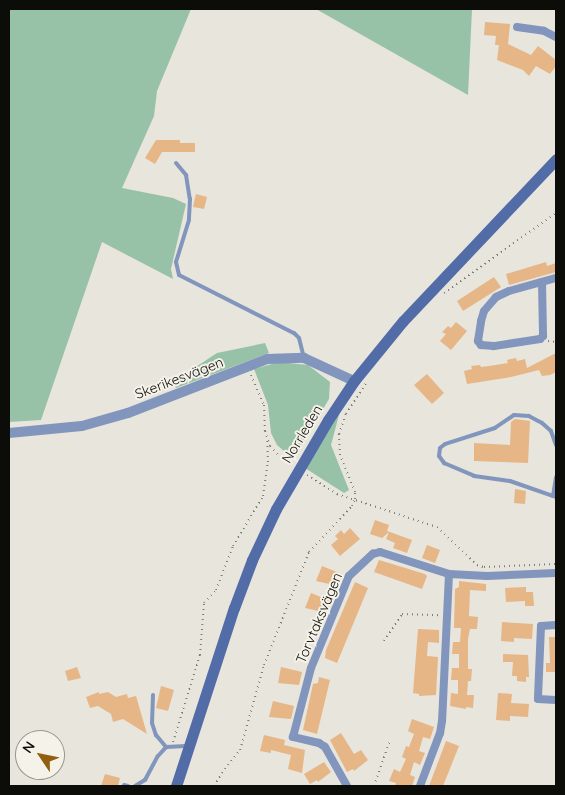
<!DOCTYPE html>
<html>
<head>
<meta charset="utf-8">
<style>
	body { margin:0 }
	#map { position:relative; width:565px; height:795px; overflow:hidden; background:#e7e5dc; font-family:Quicksand,sans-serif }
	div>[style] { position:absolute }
	.green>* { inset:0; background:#98c2a8 }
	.building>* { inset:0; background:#e6b686 }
	.path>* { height:2px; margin-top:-1px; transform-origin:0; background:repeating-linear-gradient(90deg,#7e7d77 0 1px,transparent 0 5px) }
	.service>* { height:4px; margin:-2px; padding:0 2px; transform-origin:2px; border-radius:2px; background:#8195bd }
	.minor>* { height:8px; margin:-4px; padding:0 4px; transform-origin:4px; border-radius:4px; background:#8195bd }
	.tertiary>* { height:10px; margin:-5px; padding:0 5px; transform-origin:5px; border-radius:5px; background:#8195bd }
	.secondary>* { height:11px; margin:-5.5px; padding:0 5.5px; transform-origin:5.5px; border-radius:5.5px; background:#526ca7 }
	span { translate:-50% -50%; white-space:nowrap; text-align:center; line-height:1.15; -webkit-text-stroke:4px #f5f2e9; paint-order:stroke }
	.street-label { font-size:14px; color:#0c0c09 }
	.frame { position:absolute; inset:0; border:10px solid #0c0c09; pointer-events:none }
	.north { position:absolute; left:15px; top:730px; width:50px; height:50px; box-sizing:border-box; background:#f5f2e9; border:1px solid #98968f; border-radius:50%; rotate:304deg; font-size:14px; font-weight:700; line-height:20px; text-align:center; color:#0c0c09 }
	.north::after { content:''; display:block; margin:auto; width:18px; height:22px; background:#915f0f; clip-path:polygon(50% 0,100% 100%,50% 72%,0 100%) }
</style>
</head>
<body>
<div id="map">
	<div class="green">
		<div style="clip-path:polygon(9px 9px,191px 9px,157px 91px,154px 116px,122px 188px,173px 198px,186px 204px,171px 269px,173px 279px,102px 242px,41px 420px,9px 422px)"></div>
		<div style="clip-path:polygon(316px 9px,472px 9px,468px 95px)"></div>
		<div style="clip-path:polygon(265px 343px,269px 353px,176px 388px,173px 382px,217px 353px)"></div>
		<div style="clip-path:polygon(279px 362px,308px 365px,330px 382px,329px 399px,293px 459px,277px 445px,271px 433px,268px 405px,254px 369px)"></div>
		<div style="clip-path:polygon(340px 411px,331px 445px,349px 490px,344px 493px,305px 468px)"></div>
	</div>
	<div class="building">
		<div style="clip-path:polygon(485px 22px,510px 24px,508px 44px,531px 55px,538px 46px,556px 60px,556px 66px,550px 74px,536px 66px,529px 76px,523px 70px,497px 60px,499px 45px,495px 45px,496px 36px,484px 35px)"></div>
		<div style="clip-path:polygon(156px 140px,180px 140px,180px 143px,195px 143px,195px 152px,162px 152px,155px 164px,145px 158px)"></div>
		<div style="clip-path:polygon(196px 194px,207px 197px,204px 209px,193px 207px)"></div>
		<div style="clip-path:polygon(546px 262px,547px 266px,556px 263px,556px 272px,509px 285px,506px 274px)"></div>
		<div style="clip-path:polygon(494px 277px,501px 287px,463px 311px,457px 301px)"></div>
		<div style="clip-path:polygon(456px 322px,467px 331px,451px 350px,440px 341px,446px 334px,442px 332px,448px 326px,451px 328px)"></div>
		<div style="clip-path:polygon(556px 353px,556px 372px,550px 375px,542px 376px,539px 370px,511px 377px,467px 384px,464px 371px,472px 369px,471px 366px,480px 365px,481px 367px,489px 366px,508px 363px,507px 360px,516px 358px,517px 361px,525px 359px,527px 368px)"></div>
		<div style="clip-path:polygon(427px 374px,444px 393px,432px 404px,414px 385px)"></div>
		<div style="clip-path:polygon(515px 419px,530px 421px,528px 463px,474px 461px,474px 443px,510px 445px,511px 422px)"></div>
		<div style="clip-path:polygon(515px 489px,526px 491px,525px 504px,514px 503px)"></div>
		<div style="clip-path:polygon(375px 520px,389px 525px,387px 531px,412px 540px,407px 553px,393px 548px,395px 543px,386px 539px,389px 532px,382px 538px,370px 534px)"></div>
		<div style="clip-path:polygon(350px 528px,360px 539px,340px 556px,331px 545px,338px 539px,335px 536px,341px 530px,344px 534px)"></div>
		<div style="clip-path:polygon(427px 545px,440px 550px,435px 563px,422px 558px)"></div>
		<div style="clip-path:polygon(379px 560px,425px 574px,427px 576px,422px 589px,374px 572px)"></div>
		<div style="clip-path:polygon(322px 566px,342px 574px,338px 586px,316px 581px)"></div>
		<div style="clip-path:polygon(459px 581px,486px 584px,486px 591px,470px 590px,469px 616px,478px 617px,477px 629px,470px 629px,468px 639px,468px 669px,472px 669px,471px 681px,468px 681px,467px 695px,474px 695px,473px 708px,466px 707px,466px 709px,450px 706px,451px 693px,458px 694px,458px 680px,451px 680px,452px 668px,459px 668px,459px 654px,452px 654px,453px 642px,460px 642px,461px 628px,454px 628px,455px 589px,459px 587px)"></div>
		<div style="clip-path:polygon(355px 582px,368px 588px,337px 663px,325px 658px,326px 650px)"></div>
		<div style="clip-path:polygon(526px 587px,526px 592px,533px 592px,534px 606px,525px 606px,525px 601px,506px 602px,505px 588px)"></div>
		<div style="clip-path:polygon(311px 593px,331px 601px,327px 613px,305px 608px)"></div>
		<div style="clip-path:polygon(502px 622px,533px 624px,532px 639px,514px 638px,514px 642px,501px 641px)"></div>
		<div style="clip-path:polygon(418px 629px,439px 630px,439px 643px,428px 642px,427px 656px,438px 657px,436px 695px,419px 696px,419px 694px,413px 693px)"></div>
		<div style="clip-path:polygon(549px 637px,556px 637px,556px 672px,546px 672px,546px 663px,550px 663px)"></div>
		<div style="clip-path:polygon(503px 654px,528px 655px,529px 677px,526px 677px,526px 682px,517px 681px,517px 676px,512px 676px,513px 662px,503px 662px)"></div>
		<div style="clip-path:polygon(77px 667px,81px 678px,68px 681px,65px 671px)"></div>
		<div style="clip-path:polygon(281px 667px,302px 672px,299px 685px,278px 683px)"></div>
		<div style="clip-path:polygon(319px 677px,330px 680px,317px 734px,303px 730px,313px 684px,318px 683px)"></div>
		<div style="clip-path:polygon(161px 686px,174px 690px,168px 711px,156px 708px)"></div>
		<div style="clip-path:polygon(99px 692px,99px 694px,108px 692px,116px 697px,127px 694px,128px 698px,136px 696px,147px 734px,123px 719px,113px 722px,111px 714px,98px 706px,90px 708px,86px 697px)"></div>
		<div style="clip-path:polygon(498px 693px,512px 694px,511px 703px,529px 704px,528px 717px,510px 716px,510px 721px,496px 720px)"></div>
		<div style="clip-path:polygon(273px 701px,294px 706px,291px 719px,269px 717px)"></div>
		<div style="clip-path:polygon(412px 719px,434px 727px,430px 739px,423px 737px,419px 751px,425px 753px,420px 765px,414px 762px,410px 775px,415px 777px,412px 786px,395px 786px,396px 783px,389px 781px,394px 769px,400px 772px,406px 759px,402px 757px,406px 746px,409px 747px,414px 734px,408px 731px)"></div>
		<div style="clip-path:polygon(341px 733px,354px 754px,361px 750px,368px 760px,354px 771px,353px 769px,347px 772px,330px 740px)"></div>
		<div style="clip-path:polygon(264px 735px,285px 740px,284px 745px,305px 750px,302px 773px,288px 769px,291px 755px,271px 750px,271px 753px,260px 751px)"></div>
		<div style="clip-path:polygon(446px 741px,459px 746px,443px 786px,429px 786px)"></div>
		<div style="clip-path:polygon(324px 762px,331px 772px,318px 782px,317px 780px,310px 784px,304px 774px)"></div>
		<div style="clip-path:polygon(105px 774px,120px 778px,118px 786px,101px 786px)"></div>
	</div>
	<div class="path">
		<div style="left:444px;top:293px;width:138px;rotate:-35.5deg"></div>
		<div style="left:548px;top:341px;width:8px;rotate:7deg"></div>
		<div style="left:251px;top:375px;width:33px;rotate:67deg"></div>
		<div style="left:264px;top:405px;width:26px;rotate:88deg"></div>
		<div style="left:265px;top:431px;width:16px;rotate:72deg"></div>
		<div style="left:270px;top:446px;width:16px;rotate:47deg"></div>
		<div style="left:281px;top:458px;width:12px;rotate:35deg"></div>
		<div style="left:307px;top:475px;width:36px;rotate:32deg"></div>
		<div style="left:337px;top:494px;width:105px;rotate:18.3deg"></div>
		<div style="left:437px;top:527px;width:55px;rotate:43.5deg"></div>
		<div style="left:477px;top:565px;width:7px;rotate:16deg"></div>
		<div style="left:484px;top:567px;width:72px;rotate:-2.4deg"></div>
		<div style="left:384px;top:641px;width:32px;rotate:-56deg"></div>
		<div style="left:402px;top:614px;width:38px;rotate:2deg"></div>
		<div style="left:173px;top:742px;width:91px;rotate:-72.8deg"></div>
		<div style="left:200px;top:655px;width:52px;rotate:-85.6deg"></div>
		<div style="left:204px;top:603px;width:18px;rotate:-47deg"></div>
		<div style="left:216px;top:590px;width:47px;rotate:-68.9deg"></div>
		<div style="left:233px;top:546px;width:58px;rotate:-59deg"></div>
		<div style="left:263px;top:496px;width:34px;rotate:-82deg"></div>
		<div style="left:268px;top:462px;width:25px;rotate:-92deg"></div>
		<div style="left:214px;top:786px;width:15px;rotate:-58deg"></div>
		<div style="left:222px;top:773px;width:29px;rotate:-52deg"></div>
		<div style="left:240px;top:750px;width:88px;rotate:-74.2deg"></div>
		<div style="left:264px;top:665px;width:122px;rotate:-68.3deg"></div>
		<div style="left:309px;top:552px;width:63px;rotate:-46.9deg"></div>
		<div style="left:352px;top:506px;width:8px;rotate:-67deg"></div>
		<div style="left:355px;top:499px;width:7px;rotate:-90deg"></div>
		<div style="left:355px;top:492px;width:40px;rotate:-112deg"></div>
		<div style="left:340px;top:455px;width:21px;rotate:-93deg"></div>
		<div style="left:339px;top:434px;width:21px;rotate:-71deg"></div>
		<div style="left:346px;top:414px;width:38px;rotate:-57deg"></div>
		<div style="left:374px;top:786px;width:46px;rotate:-70.8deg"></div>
	</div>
	<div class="service">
		<div style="left:176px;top:163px;width:16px;rotate:50deg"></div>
		<div style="left:186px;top:175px;width:24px;rotate:81deg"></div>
		<div style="left:190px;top:199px;width:21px;rotate:93deg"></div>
		<div style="left:189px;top:220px;width:44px;rotate:107.2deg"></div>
		<div style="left:176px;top:262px;width:13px;rotate:77deg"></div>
		<div style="left:179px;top:275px;width:129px;rotate:26.8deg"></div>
		<div style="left:294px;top:333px;width:7px;rotate:45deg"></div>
		<div style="left:299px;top:338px;width:21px;rotate:76deg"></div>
		<div style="left:556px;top:445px;width:15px;rotate:-110deg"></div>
		<div style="left:551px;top:431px;width:12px;rotate:-138deg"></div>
		<div style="left:542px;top:423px;width:15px;rotate:-152deg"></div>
		<div style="left:529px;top:416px;width:15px;rotate:-176deg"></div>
		<div style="left:514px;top:415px;width:23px;rotate:146deg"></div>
		<div style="left:495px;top:428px;width:52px;rotate:162.3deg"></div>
		<div style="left:445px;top:444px;width:6px;rotate:141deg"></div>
		<div style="left:440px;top:448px;width:8px;rotate:97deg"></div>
		<div style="left:439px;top:456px;width:9px;rotate:54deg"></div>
		<div style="left:444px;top:463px;width:33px;rotate:23deg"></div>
		<div style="left:474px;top:476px;width:36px;rotate:8deg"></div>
		<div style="left:510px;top:481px;width:49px;rotate:19.2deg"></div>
		<div style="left:553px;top:496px;width:19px;rotate:-81deg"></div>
		<div style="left:153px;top:695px;width:28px;rotate:92deg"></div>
		<div style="left:152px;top:723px;width:13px;rotate:72deg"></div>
		<div style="left:156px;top:735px;width:16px;rotate:50deg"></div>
		<div style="left:124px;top:785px;width:4px;rotate:14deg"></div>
		<div style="left:135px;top:786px;width:12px;rotate:-31deg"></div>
		<div style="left:145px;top:780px;width:27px;rotate:-62deg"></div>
		<div style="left:158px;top:756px;width:12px;rotate:-48deg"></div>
		<div style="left:166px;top:747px;width:20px;rotate:-3deg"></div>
	</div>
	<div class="minor">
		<div style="left:517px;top:27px;width:27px;rotate:8deg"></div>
		<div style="left:544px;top:31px;width:13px;rotate:27deg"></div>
		<div style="left:542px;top:282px;width:54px;rotate:88.9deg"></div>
		<div style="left:543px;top:336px;width:4px;rotate:135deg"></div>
		<div style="left:540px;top:339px;width:47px;rotate:171.3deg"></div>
		<div style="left:494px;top:346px;width:13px;rotate:-176deg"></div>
		<div style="left:481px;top:345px;width:5px;rotate:-127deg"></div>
		<div style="left:478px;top:341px;width:20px;rotate:-81deg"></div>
		<div style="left:481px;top:321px;width:10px;rotate:-73deg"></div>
		<div style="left:484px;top:311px;width:18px;rotate:-49deg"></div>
		<div style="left:496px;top:297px;width:14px;rotate:-25deg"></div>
		<div style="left:509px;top:291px;width:49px;rotate:-15.5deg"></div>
		<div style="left:449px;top:574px;width:38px;rotate:3deg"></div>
		<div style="left:487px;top:576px;width:69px;rotate:-2.5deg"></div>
		<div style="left:556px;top:625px;width:15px;rotate:176deg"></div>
		<div style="left:541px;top:626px;width:73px;rotate:92.4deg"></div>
		<div style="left:538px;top:699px;width:18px;rotate:3deg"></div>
		<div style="left:347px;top:786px;width:45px;rotate:-119.4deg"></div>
		<div style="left:325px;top:747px;width:7px;rotate:-146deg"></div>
		<div style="left:319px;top:743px;width:27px;rotate:-167deg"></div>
		<div style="left:293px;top:737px;width:71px;rotate:-75.4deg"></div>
		<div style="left:311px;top:668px;width:100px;rotate:-67.6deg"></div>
		<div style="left:349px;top:576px;width:33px;rotate:-43deg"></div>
		<div style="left:373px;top:554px;width:7px;rotate:-16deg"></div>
		<div style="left:380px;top:552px;width:72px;rotate:17.7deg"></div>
		<div style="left:449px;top:574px;width:147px;rotate:92.7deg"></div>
		<div style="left:442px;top:721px;width:12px;rotate:99deg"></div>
		<div style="left:440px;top:733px;width:57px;rotate:110.7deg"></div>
	</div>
	<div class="tertiary">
		<div style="left:9px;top:433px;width:73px;rotate:-5.5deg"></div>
		<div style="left:82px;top:426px;width:48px;rotate:-15.8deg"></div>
		<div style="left:128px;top:413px;width:149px;rotate:-21.2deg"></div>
		<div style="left:267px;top:359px;width:37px;rotate:-2deg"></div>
		<div style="left:304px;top:358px;width:55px;rotate:24.7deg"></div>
	</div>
	<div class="secondary">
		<div style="left:176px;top:786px;width:187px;rotate:-72deg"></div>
		<div style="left:234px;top:608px;width:51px;rotate:-69.4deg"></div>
		<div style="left:252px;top:560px;width:56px;rotate:-64.8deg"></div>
		<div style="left:276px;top:509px;width:103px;rotate:-59.7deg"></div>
		<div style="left:328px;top:420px;width:47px;rotate:-56.3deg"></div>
		<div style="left:354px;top:381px;width:77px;rotate:-50.8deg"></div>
		<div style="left:403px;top:321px;width:223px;rotate:-46.6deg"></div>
	</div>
	<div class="street-label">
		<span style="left:179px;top:378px;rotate:-21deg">Skerikesvägen</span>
		<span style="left:302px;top:434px;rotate:-59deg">Norrleden</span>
		<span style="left:319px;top:618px;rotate:-67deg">Torvtaksvägen</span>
	</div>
	<div class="frame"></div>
	<div class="north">N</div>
</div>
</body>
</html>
